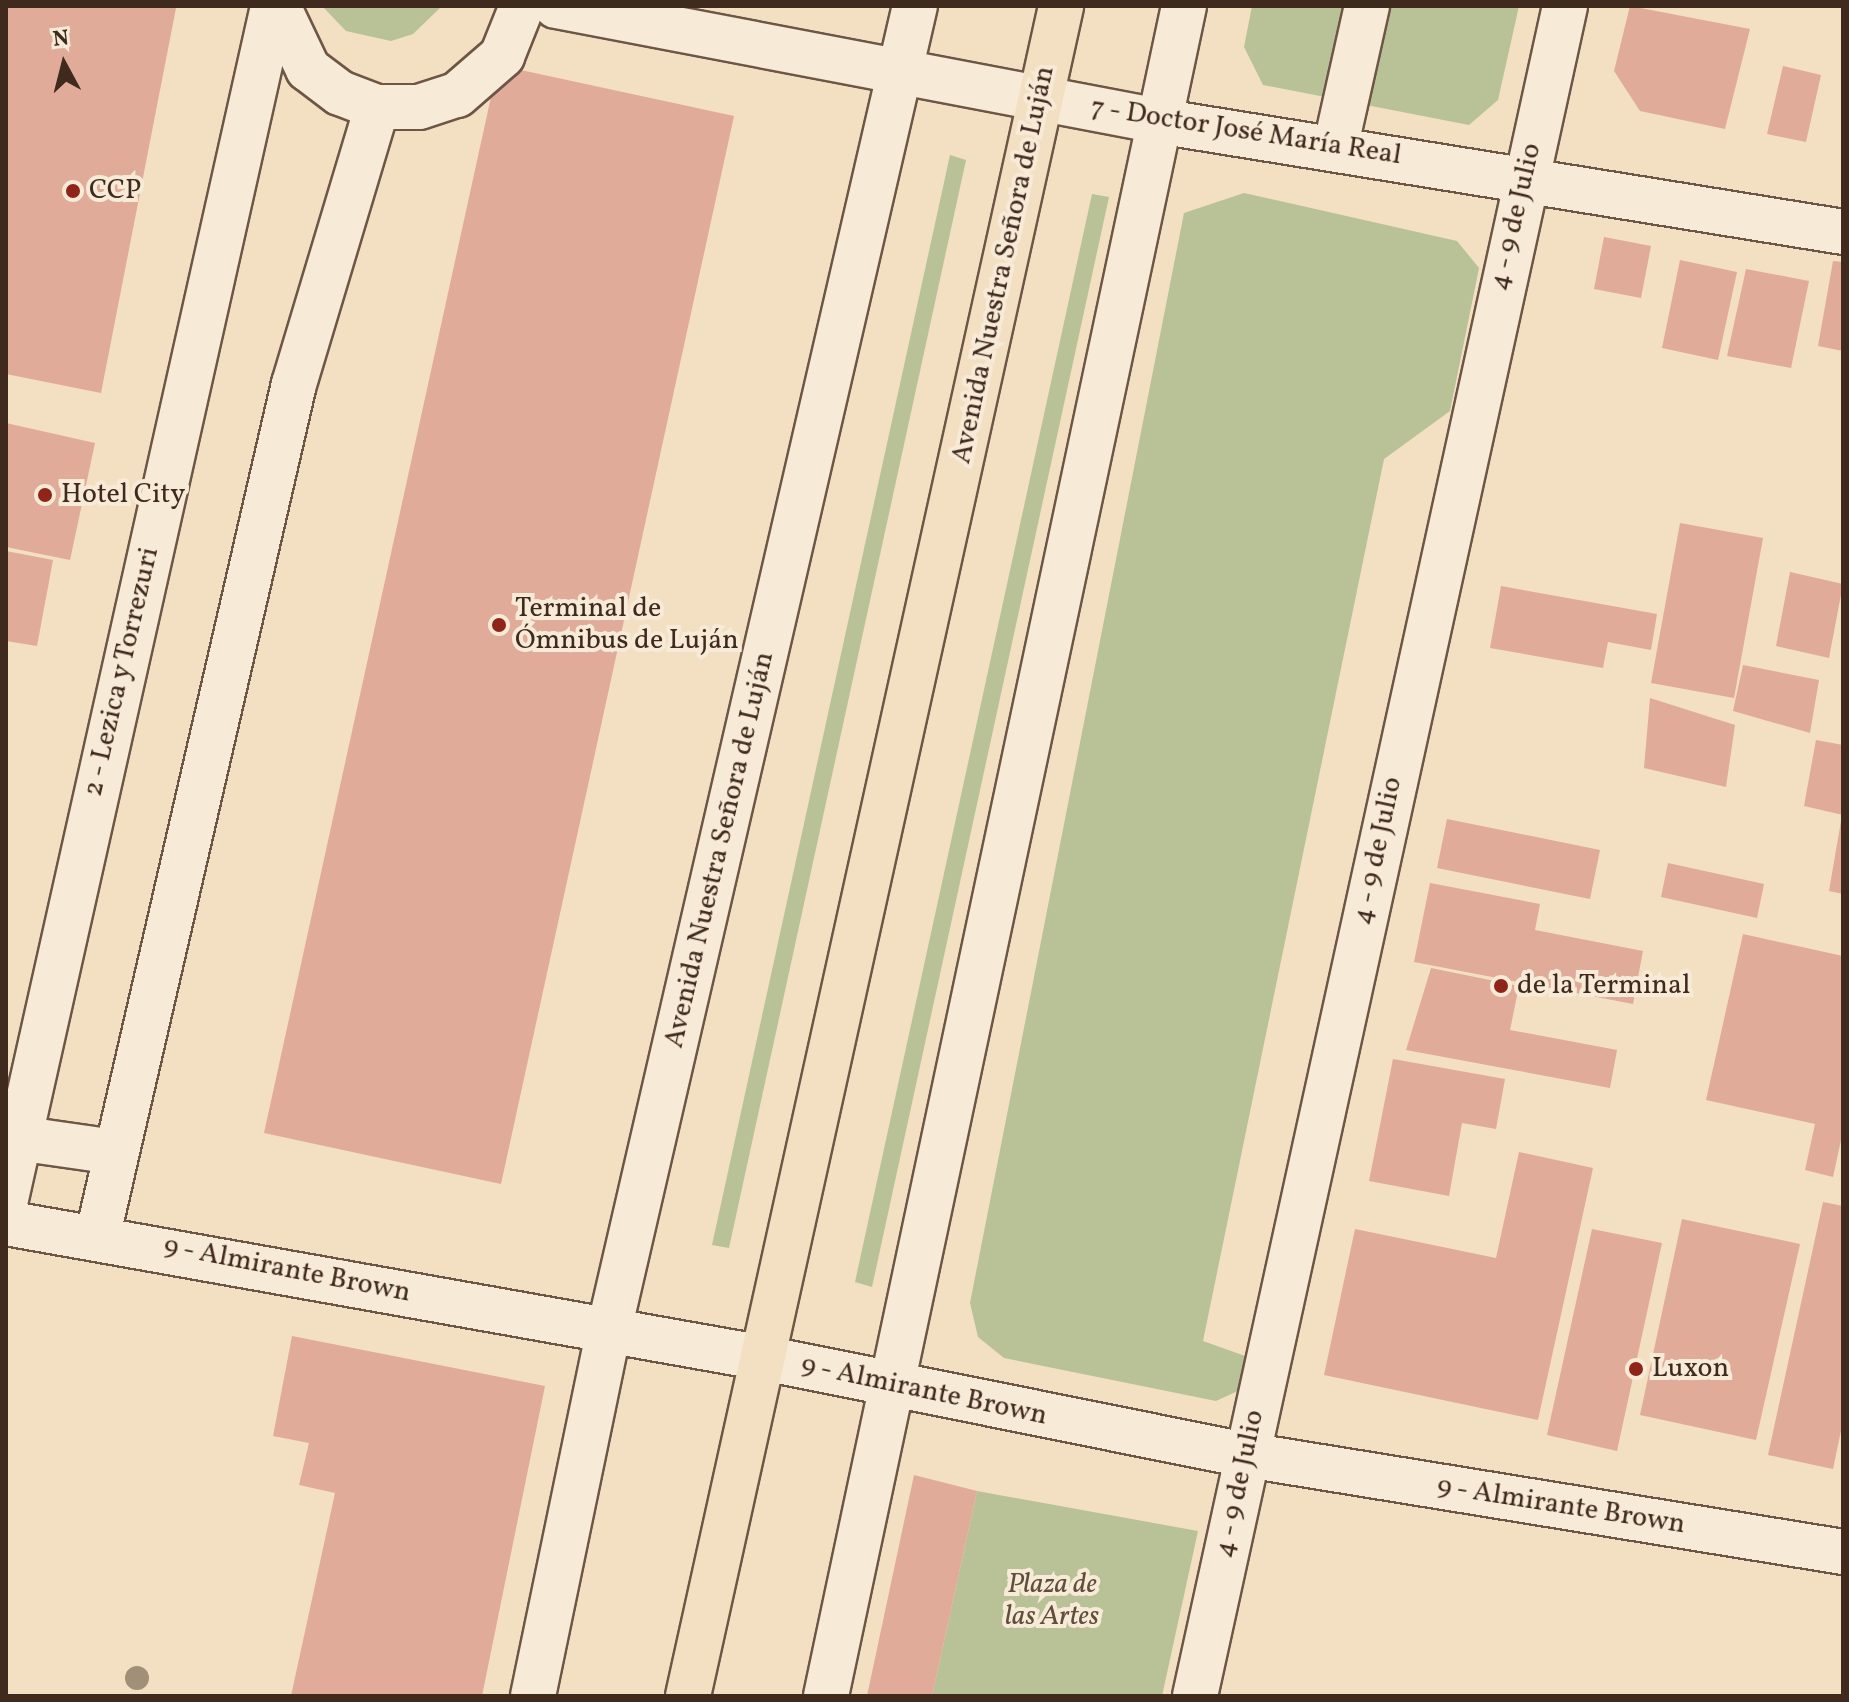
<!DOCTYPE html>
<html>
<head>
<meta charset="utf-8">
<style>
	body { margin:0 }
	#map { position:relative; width:1849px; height:1702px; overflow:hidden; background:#f3dfc1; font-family:Vollkorn,serif }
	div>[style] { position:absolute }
	.green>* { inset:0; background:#b8c296 }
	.building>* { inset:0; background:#e1ab99 }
	.roads { filter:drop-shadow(2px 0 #6d5646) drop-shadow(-2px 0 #6d5646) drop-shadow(0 2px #6d5646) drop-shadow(0 -2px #6d5646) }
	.minor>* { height:44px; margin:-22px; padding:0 22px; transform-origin:22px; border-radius:22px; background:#f7ead7 }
	.major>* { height:44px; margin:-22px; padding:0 22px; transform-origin:22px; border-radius:22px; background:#f3dfc1 }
	.trees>* { width:24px; height:24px; margin:-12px; border-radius:50%; background:#a19077 }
	.dots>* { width:22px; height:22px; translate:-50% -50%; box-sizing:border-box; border:4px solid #f7ead7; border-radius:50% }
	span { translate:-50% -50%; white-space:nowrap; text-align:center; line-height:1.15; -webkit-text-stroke:8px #f7ead7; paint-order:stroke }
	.street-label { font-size:28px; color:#40291d }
	.poi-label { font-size:28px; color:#40291d }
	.left { translate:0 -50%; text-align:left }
	.park-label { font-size:28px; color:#5e4f3b; font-style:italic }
	.frame { position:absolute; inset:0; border:8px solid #40291d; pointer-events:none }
	.north { position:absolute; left:24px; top:24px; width:80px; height:80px; -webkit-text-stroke:6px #f7ead7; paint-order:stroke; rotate:353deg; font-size:22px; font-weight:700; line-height:32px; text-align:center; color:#40291d }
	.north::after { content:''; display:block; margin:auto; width:28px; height:36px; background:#40291d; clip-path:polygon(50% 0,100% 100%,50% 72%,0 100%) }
</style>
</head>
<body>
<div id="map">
	<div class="green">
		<div style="clip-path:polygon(322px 6px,442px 6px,413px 34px,391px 41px,346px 31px)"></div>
		<div style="clip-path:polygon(1252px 6px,1519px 6px,1498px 100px,1469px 125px,1263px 85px,1244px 47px)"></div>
		<div style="clip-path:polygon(950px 155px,966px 160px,729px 1248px,712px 1245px)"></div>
		<div style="clip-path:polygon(1244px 193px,1457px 241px,1479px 268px,1450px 411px,1384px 459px,1203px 1341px,1248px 1357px,1240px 1390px,1216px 1401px,1004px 1358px,978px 1337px,970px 1303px,1184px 213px)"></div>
		<div style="clip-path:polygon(1092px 194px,1109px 197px,872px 1287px,855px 1282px)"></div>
		<div style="clip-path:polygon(977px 1491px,1198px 1531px,1162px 1696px,932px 1696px)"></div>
	</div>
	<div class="building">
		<div style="clip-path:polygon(6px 6px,176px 8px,101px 393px,6px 374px)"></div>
		<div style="clip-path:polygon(1630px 6px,1750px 29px,1725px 129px,1640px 111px,1614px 71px)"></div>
		<div style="clip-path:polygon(498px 65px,734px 116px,501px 1184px,264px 1133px)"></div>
		<div style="clip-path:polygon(1783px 66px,1821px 75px,1806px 142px,1767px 134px)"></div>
		<div style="clip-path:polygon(1604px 237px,1651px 246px,1641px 298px,1594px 289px)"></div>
		<div style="clip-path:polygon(1680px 260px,1737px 272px,1718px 360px,1662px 348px)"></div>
		<div style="clip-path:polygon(1833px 261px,1843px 262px,1843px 351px,1818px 346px)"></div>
		<div style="clip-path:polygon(1746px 269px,1809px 281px,1791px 368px,1727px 356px)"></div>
		<div style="clip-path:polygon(6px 423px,95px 443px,70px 560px,6px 547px)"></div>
		<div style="clip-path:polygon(1680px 523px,1763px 538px,1734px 698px,1651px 683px)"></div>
		<div style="clip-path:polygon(6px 551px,53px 560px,37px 646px,6px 641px)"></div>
		<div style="clip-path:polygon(1790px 572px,1843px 584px,1829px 658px,1776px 646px)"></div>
		<div style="clip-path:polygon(1501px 586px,1657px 614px,1651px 650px,1608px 642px,1603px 668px,1490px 648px)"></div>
		<div style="clip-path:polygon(1743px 665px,1819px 680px,1810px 733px,1733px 711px)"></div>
		<div style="clip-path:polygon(1650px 698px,1735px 725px,1726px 787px,1644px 768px)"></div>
		<div style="clip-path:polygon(1816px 740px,1843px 745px,1843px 815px,1804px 806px)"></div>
		<div style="clip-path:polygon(1447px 819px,1600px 850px,1590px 899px,1437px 868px)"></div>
		<div style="clip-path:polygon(1841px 821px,1843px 821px,1843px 894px,1829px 891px)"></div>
		<div style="clip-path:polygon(1668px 863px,1764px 884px,1757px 918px,1661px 897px)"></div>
		<div style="clip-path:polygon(1430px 883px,1540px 904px,1535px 930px,1643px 951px,1633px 1004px,1414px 962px)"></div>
		<div style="clip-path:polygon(1743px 934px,1843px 956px,1843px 1131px,1833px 1177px,1805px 1170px,1815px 1124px,1706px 1100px)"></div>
		<div style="clip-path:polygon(1431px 968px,1519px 986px,1510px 1030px,1617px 1050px,1610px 1088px,1406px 1050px)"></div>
		<div style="clip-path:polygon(1393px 1059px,1505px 1079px,1496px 1129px,1462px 1123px,1449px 1196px,1369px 1181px)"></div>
		<div style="clip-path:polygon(1519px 1152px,1593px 1168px,1538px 1420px,1324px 1375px,1355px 1229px,1496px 1258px)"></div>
		<div style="clip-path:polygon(1823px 1202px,1843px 1206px,1843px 1421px,1833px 1469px,1768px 1455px)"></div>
		<div style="clip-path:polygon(1682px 1219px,1800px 1244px,1756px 1440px,1640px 1415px)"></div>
		<div style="clip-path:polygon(1592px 1229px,1662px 1243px,1617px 1451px,1547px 1435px)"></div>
		<div style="clip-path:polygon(292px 1336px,545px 1386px,482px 1696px,291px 1696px,335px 1493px,299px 1485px,309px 1443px,273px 1436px)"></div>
		<div style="clip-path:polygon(914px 1475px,977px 1491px,932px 1696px,867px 1696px)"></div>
	</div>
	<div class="roads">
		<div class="minor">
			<div style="left:278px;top:6px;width:70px;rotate:64.5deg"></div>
			<div style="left:308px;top:69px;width:40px;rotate:37deg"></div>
			<div style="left:340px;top:93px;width:40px;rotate:21deg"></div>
			<div style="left:377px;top:107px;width:42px"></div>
			<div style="left:419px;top:107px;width:40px;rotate:-18deg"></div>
			<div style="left:457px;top:95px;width:60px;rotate:-40.9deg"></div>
			<div style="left:502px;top:56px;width:54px;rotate:-68.2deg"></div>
			<div style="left:556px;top:6px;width:613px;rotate:10.81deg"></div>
			<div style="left:1158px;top:121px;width:694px;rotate:9.2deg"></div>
			<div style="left:1335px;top:149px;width:147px;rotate:-77.4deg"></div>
			<div style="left:17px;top:1138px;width:99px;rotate:8.1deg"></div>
			<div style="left:6px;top:1199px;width:1223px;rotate:-77.38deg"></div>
			<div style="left:6px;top:1223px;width:770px;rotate:10.1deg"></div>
			<div style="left:764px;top:1358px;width:493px;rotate:11.4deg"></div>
			<div style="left:1247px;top:1455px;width:604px;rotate:9.24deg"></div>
			<div style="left:98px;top:1234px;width:872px;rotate:-77.02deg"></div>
			<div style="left:294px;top:384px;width:289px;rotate:-73.3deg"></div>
			<div style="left:533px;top:1696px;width:374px;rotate:-78.3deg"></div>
			<div style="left:609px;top:1330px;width:1359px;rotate:-76.99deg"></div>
			<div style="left:826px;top:1696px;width:1728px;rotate:-78.04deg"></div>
			<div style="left:1195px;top:1696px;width:1730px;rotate:-77.65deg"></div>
		</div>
		<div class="major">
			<div style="left:688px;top:1696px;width:1731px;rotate:-77.55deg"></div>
		</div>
	</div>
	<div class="trees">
		<div style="left:137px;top:1678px"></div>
	</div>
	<div class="dots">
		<div style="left:73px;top:191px;background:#8f2418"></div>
		<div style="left:45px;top:495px;background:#8f2418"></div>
		<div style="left:499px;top:625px;background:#8f2418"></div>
		<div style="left:1501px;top:986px;background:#8f2418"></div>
		<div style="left:1636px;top:1369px;background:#8f2418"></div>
	</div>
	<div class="street-label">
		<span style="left:1246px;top:132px;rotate:9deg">7 - Doctor José María Real</span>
		<span style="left:1516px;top:217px;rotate:-77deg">4 - 9 de Julio</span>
		<span style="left:1004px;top:265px;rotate:-78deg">Avenida Nuestra Señora de Luján</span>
		<span style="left:122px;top:672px;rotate:-77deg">2 - Lezica y Torrezuri</span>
		<span style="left:720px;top:850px;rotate:-77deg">Avenida Nuestra Señora de Luján</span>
		<span style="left:1378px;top:851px;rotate:-78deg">4 - 9 de Julio</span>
		<span style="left:287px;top:1270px;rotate:11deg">9 - Almirante Brown</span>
		<span style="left:924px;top:1391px;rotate:12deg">9 - Almirante Brown</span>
		<span style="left:1240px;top:1484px;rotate:-78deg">4 - 9 de Julio</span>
		<span style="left:1561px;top:1506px;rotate:9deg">9 - Almirante Brown</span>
	</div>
	<div class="poi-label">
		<span class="left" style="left:89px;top:191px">CCP</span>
		<span class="left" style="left:61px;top:495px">Hotel City</span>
		<span class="left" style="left:515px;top:625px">Terminal de<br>Ómnibus de Luján</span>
		<span class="left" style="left:1517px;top:986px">de la Terminal</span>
		<span class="left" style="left:1652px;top:1369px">Luxon</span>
	</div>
	<div class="park-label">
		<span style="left:1052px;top:1601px">Plaza de<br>las Artes</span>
	</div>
	<div class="frame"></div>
	<div class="north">N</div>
</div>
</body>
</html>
